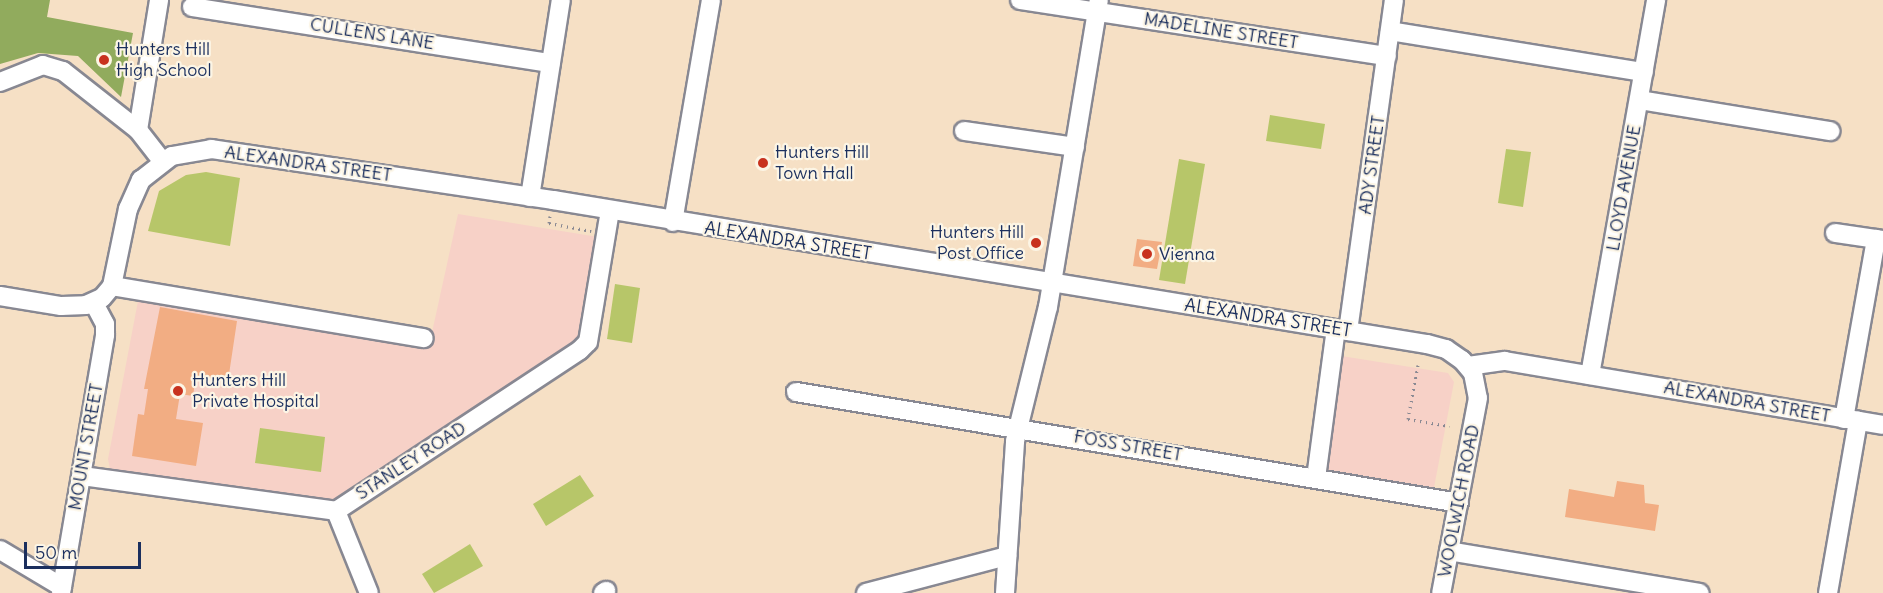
<!DOCTYPE html>
<html>
<head>
<meta charset="utf-8">
<style>
	body { margin:0 }
	#map { position:relative; width:1883px; height:593px; overflow:hidden; background:#f6e0c5; font-family:Delius,sans-serif }
	div>[style] { position:absolute }
	.built>* { inset:0; background:#f7d1c7 }
	.green>* { inset:0; background:#b7c669 }
	.forest>* { inset:0; background:#91ab5d }
	.building>* { inset:0; background:#f2ad83 }
	.path>* { height:3px; margin-top:-1.5px; transform-origin:0; background:repeating-linear-gradient(90deg,#888892 0 1.5px,transparent 0 6px) }
	.roads { filter:drop-shadow(2px 0 #888892) drop-shadow(-2px 0 #888892) drop-shadow(0 2px #888892) drop-shadow(0 -2px #888892) }
	.minor>* { height:18px; margin:-9px; padding:0 9px; transform-origin:9px; border-radius:9px; background:#fff }
	.dots>* { width:16px; height:16px; translate:-50% -50%; box-sizing:border-box; border:3px solid #fcf5e5; border-radius:50% }
	span { translate:-50% -50%; white-space:nowrap; text-align:center; line-height:1.15; -webkit-text-stroke:4.5px #fcf5e5; paint-order:stroke }
	.street-label { font-size:18px; color:#1b2f5e }
	.poi-label { font-size:18px; color:#1b2f5e }
	.left { translate:0 -50%; text-align:left }
	.right { translate:-100% -50%; text-align:right }
	.scale { position:absolute; left:24px; top:542px; width:117px; height:27px; box-sizing:border-box; border:3px solid #1b2f5e; border-top:0; padding-left:8px; font-size:18px; line-height:21px; white-space:nowrap; color:#1b2f5e; -webkit-text-stroke:4px #fcf5e5; paint-order:stroke }
</style>
</head>
<body>
<div id="map">
	<div class="built">
		<div style="clip-path:polygon(458px 214px,598px 237px,582px 346px,325px 505px,110px 469px,108px 459px,138px 301px,429px 346px)"></div>
		<div style="clip-path:polygon(1329px 354px,1448px 373px,1454px 382px,1433px 493px,1308px 470px)"></div>
	</div>
	<div class="green">
		<div style="clip-path:polygon(1270px 115px,1325px 124px,1321px 149px,1266px 141px)"></div>
		<div style="clip-path:polygon(1506px 149px,1531px 152px,1523px 207px,1498px 203px)"></div>
		<div style="clip-path:polygon(1179px 159px,1205px 164px,1185px 284px,1159px 280px)"></div>
		<div style="clip-path:polygon(206px 172px,240px 178px,230px 246px,148px 231px,159px 191px,186px 175px)"></div>
		<div style="clip-path:polygon(615px 284px,640px 288px,632px 343px,607px 339px)"></div>
		<div style="clip-path:polygon(260px 428px,325px 437px,321px 472px,255px 463px)"></div>
		<div style="clip-path:polygon(580px 475px,594px 496px,546px 526px,533px 504px)"></div>
		<div style="clip-path:polygon(470px 544px,483px 566px,434px 593px,422px 574px)"></div>
	</div>
	<div class="forest">
		<div style="clip-path:polygon(0 0,50px 0,47px 17px,133px 33px,121px 97px,78px 56px,38px 53px,0 64px)"></div>
	</div>
	<div class="building">
		<div style="clip-path:polygon(1137px 239px,1162px 242px,1157px 269px,1133px 266px)"></div>
		<div style="clip-path:polygon(160px 307px,237px 321px,228px 381px,196px 376px,193px 396px,180px 394px,176px 419px,203px 423px,196px 466px,132px 456px,138px 414px,144px 415px,148px 389px,144px 389px)"></div>
		<div style="clip-path:polygon(1617px 481px,1644px 485px,1645px 503px,1659px 505px,1655px 531px,1565px 517px,1569px 489px,1614px 497px)"></div>
	</div>
	<div class="path">
		<div style="left:550px;top:216px;width:7px;rotate:98deg"></div>
		<div style="left:549px;top:223px;width:43px;rotate:10.8deg"></div>
		<div style="left:1418px;top:365px;width:55px;rotate:100.5deg"></div>
		<div style="left:1408px;top:419px;width:42px;rotate:9.7deg"></div>
	</div>
	<div class="roads">
		<div class="minor">
			<div style="left:1020px;top:0;width:371px;rotate:8.7deg"></div>
			<div style="left:192px;top:7px;width:363px;rotate:8.9deg"></div>
			<div style="left:1390px;top:31px;width:257px;rotate:9.2deg"></div>
			<div style="left:0;top:82px;width:46px;rotate:-21.6deg"></div>
			<div style="left:43px;top:65px;width:21px;rotate:17deg"></div>
			<div style="left:63px;top:71px;width:95px;rotate:38.2deg"></div>
			<div style="left:138px;top:130px;width:39px;rotate:52deg"></div>
			<div style="left:1640px;top:100px;width:193px;rotate:9.3deg"></div>
			<div style="left:138px;top:130px;width:132px;rotate:-80.8deg"></div>
			<div style="left:964px;top:131px;width:112px;rotate:8.2deg"></div>
			<div style="left:530px;top:197px;width:199px;rotate:-81.1deg"></div>
			<div style="left:673px;top:222px;width:225px;rotate:-80.3deg"></div>
			<div style="left:1835px;top:233px;width:49px;rotate:8.3deg"></div>
			<div style="left:112px;top:286px;width:316px;rotate:9.5deg"></div>
			<div style="left:0;top:296px;width:62px;rotate:9.3deg"></div>
			<div style="left:61px;top:306px;width:25px;rotate:-2deg"></div>
			<div style="left:86px;top:305px;width:17px;rotate:-24deg"></div>
			<div style="left:102px;top:298px;width:16px;rotate:-50deg"></div>
			<div style="left:112px;top:286px;width:79px;rotate:-78.3deg"></div>
			<div style="left:128px;top:209px;width:32px;rotate:-66deg"></div>
			<div style="left:141px;top:180px;width:39px;rotate:-38deg"></div>
			<div style="left:172px;top:156px;width:40px;rotate:-10deg"></div>
			<div style="left:211px;top:149px;width:346px;rotate:8.5deg"></div>
			<div style="left:553px;top:200px;width:886px;rotate:9.36deg"></div>
			<div style="left:1427px;top:344px;width:20px;rotate:15deg"></div>
			<div style="left:1446px;top:349px;width:19px;rotate:35deg"></div>
			<div style="left:1462px;top:360px;width:17px;rotate:50deg"></div>
			<div style="left:1473px;top:373px;width:25px;rotate:79deg"></div>
			<div style="left:1478px;top:398px;width:198px;rotate:100.7deg"></div>
			<div style="left:1348px;top:331px;width:334px;rotate:-82.1deg"></div>
			<div style="left:1468px;top:366px;width:37px;rotate:-8deg"></div>
			<div style="left:1505px;top:361px;width:383px;rotate:9.6deg"></div>
			<div style="left:1590px;top:375px;width:381px;rotate:-80deg"></div>
			<div style="left:796px;top:392px;width:672px;rotate:9.5deg"></div>
			<div style="left:1844px;top:419px;width:183px;rotate:-79.9deg"></div>
			<div style="left:82px;top:476px;width:256px;rotate:7.8deg"></div>
			<div style="left:336px;top:511px;width:292px;rotate:-33.4deg"></div>
			<div style="left:580px;top:350px;width:11px;rotate:-45deg"></div>
			<div style="left:588px;top:342px;width:133px;rotate:-80.5deg"></div>
			<div style="left:1316px;top:478px;width:150px;rotate:-82.4deg"></div>
			<div style="left:336px;top:511px;width:88px;rotate:68.1deg"></div>
			<div style="left:0;top:550px;width:72px;rotate:30.8deg"></div>
			<div style="left:1449px;top:551px;width:254px;rotate:9.5deg"></div>
			<div style="left:61px;top:593px;width:262px;rotate:-80.3deg"></div>
			<div style="left:105px;top:335px;width:11px;rotate:-90deg"></div>
			<div style="left:105px;top:324px;width:24px;rotate:-118deg"></div>
			<div style="left:603px;top:593px;width:4px;rotate:-34deg"></div>
			<div style="left:866px;top:593px;width:146px;rotate:-14.7deg"></div>
			<div style="left:1005px;top:593px;width:152px;rotate:-86.2deg"></div>
			<div style="left:1015px;top:441px;width:138px;rotate:-76.2deg"></div>
			<div style="left:1048px;top:307px;width:311px;rotate:-80.6deg"></div>
			<div style="left:1828px;top:593px;width:175px;rotate:-80.1deg"></div>
		</div>
	</div>
	<div class="dots">
		<div style="left:104px;top:60px;background:#c8321e"></div>
		<div style="left:763px;top:163px;background:#c8321e"></div>
		<div style="left:1036px;top:243px;background:#c8321e"></div>
		<div style="left:1147px;top:254px;background:#c8321e"></div>
		<div style="left:178px;top:391px;background:#c8321e"></div>
	</div>
	<div class="street-label">
		<span style="left:1221px;top:31px;rotate:9deg">MADELINE STREET</span>
		<span style="left:372px;top:34px;rotate:9deg">CULLENS LANE</span>
		<span style="left:308px;top:164px;rotate:8deg">ALEXANDRA STREET</span>
		<span style="left:1372px;top:165px;rotate:-82deg">ADY STREET</span>
		<span style="left:1624px;top:188px;rotate:-80deg">LLOYD AVENUE</span>
		<span style="left:788px;top:241px;rotate:9deg">ALEXANDRA STREET</span>
		<span style="left:1268px;top:318px;rotate:9deg">ALEXANDRA STREET</span>
		<span style="left:1747px;top:402px;rotate:10deg">ALEXANDRA STREET</span>
		<span style="left:1128px;top:446px;rotate:10deg">FOSS STREET</span>
		<span style="left:86px;top:447px;rotate:-80deg">MOUNT STREET</span>
		<span style="left:411px;top:461px;rotate:-33deg">STANLEY ROAD</span>
		<span style="left:1459px;top:501px;rotate:-79deg">WOOLWICH ROAD</span>
	</div>
	<div class="poi-label">
		<span class="left" style="left:116px;top:60px">Hunters Hill<br>High School</span>
		<span class="left" style="left:775px;top:163px">Hunters Hill<br>Town Hall</span>
		<span class="right" style="left:1024px;top:243px">Hunters Hill<br>Post Office</span>
		<span class="left" style="left:1159px;top:254px">Vienna</span>
		<span class="left" style="left:192px;top:391px">Hunters Hill<br>Private Hospital</span>
	</div>
	<div class="scale">50 m</div>
</div>
</body>
</html>
